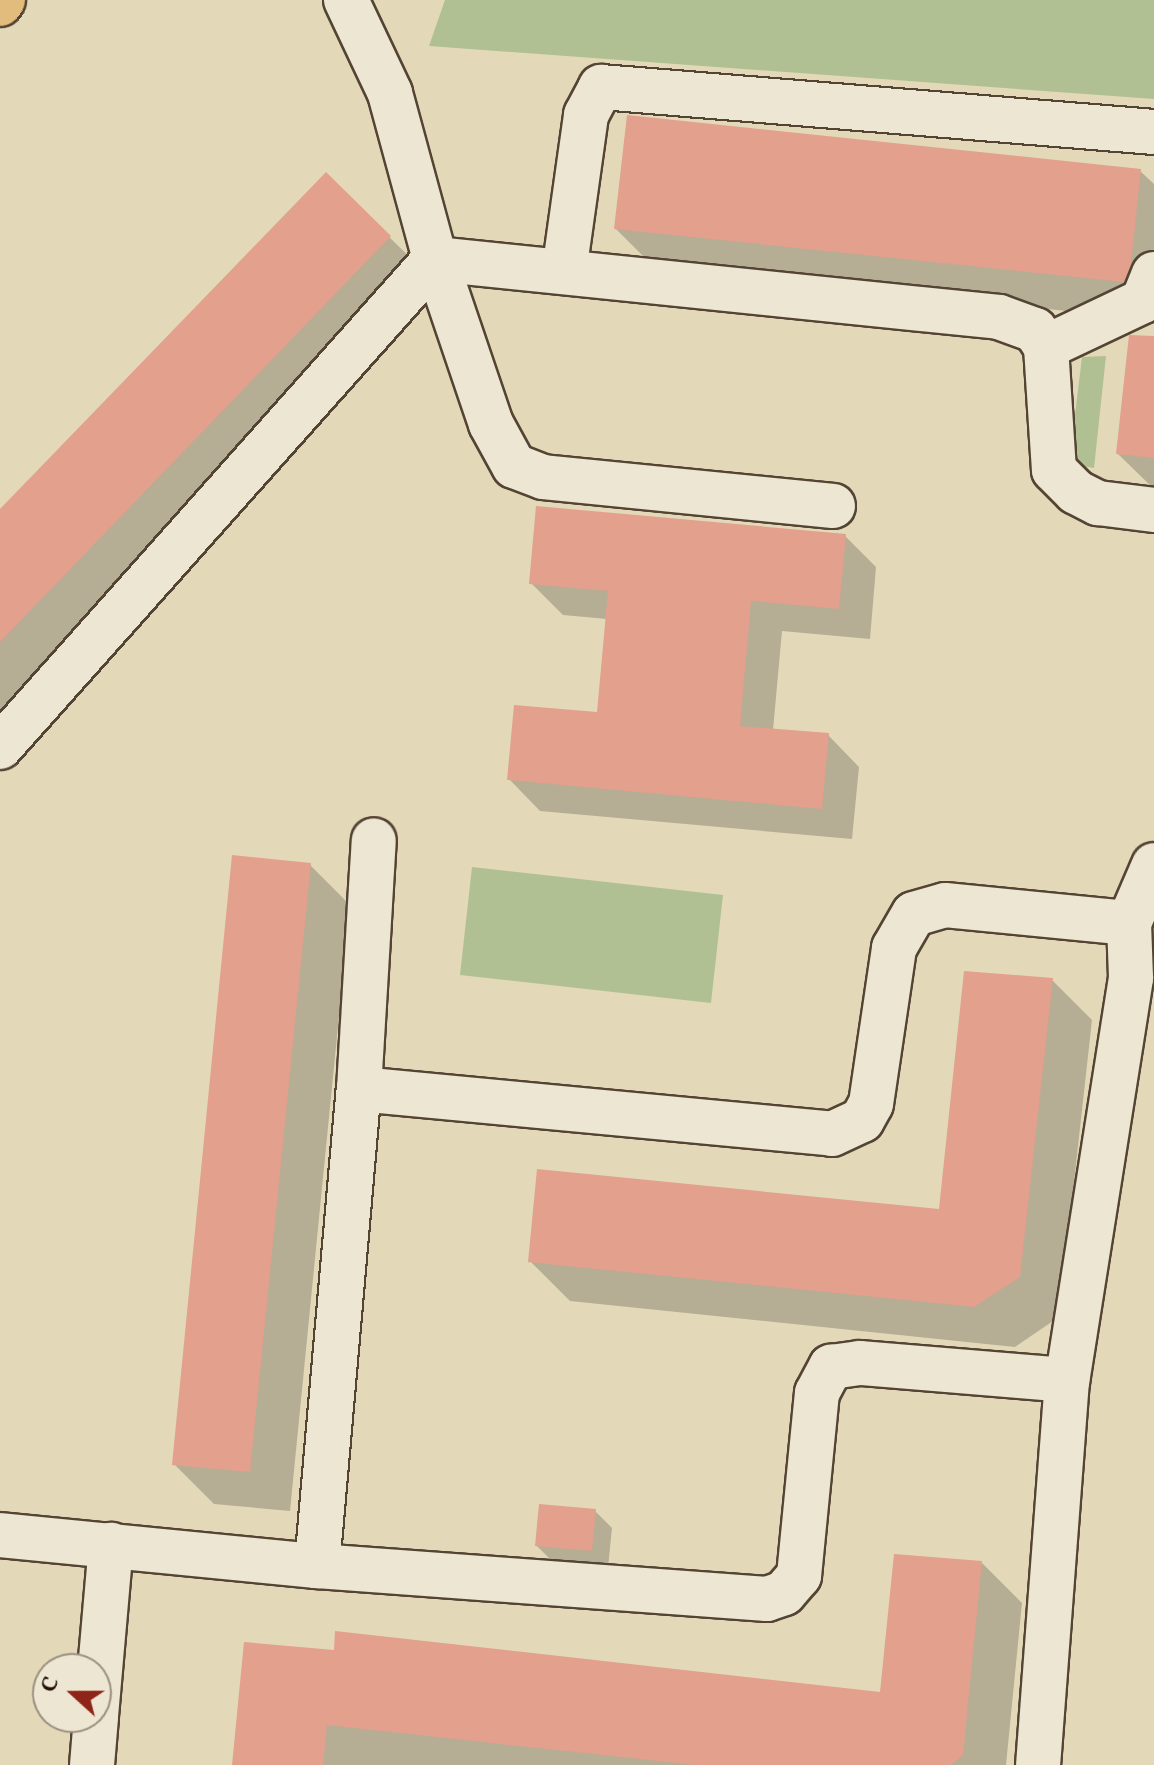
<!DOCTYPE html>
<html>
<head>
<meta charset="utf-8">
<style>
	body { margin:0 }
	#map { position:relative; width:1154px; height:1765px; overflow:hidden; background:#e3d9b9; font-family:Vollkorn,serif }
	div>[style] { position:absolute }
	.green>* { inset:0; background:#b0c092 }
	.shadow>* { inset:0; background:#0003 }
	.building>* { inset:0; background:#e2a08d }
	.roads { filter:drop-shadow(2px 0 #544434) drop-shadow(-2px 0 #544434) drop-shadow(0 2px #544434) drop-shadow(0 -2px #544434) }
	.minor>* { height:44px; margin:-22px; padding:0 22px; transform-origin:22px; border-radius:22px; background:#ede6d2 }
	.highway>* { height:44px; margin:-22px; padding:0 22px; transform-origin:22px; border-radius:22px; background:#e2bc7c }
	span { translate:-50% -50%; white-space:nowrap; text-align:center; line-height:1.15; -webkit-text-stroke:6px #ede6d2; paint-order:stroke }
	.north { position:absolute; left:32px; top:1653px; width:80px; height:80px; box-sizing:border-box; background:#ede6d2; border:2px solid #9d9181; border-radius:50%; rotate:291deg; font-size:22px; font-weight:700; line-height:32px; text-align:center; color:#241207 }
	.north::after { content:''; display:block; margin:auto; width:28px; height:36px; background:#8f2418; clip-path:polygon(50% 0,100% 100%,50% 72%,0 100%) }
</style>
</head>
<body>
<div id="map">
	<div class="green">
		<div style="clip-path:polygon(445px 0,1154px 0,1154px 99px,429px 46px)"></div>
		<div style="clip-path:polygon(1106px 356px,1094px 468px,1069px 464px,1082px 357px)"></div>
		<div style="clip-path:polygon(472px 867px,723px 895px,711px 1003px,460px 975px)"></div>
	</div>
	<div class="shadow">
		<div style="clip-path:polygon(1140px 171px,1154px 184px,1154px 320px,656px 269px,616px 229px)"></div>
		<div style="clip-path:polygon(326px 175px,430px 277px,0 724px,0 512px)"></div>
		<div style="clip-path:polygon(1154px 351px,1154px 489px,1118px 454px)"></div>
		<div style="clip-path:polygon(845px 536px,876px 567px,870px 639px,782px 631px,773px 730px,828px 735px,859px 767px,852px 839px,540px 811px,509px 779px,599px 714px,607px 619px,563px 615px,531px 583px)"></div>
		<div style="clip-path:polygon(310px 865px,350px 905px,290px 1511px,214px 1504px,174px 1464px)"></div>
		<div style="clip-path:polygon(1052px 980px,1092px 1020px,1059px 1317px,1015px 1347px,570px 1301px,530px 1261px,941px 1211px)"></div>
		<div style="clip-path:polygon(595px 1511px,612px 1528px,608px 1568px,554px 1563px,537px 1546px)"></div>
		<div style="clip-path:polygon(982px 1563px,1022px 1603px,1006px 1765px,234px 1765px,245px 1644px,882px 1695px)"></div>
	</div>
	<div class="building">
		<div style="clip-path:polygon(627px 115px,1141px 169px,1131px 264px,1124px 282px,614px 229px)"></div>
		<div style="clip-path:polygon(326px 172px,391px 236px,0 642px,0 509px)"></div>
		<div style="clip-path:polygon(1129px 335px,1154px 336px,1154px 458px,1116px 454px)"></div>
		<div style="clip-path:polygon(536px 506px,846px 534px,839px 609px,751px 601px,740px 726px,829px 733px,822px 809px,507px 780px,514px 705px,597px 712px,608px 591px,529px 584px)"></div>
		<div style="clip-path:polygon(232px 855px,311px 863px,250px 1472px,172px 1465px)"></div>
		<div style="clip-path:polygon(964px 971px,1053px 978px,1020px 1277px,974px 1307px,528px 1262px,537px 1169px,939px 1209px)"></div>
		<div style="clip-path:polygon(539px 1504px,596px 1509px,592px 1551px,535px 1546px)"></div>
		<div style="clip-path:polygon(894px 1554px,982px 1561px,963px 1755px,951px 1765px,695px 1765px,327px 1725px,323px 1765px,232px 1765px,244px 1642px,334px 1650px,335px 1631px,880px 1692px)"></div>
	</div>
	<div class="roads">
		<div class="minor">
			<div style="left:564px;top:272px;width:159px;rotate:-82deg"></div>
			<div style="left:586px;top:115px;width:32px;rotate:-62deg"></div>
			<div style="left:601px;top:87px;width:555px;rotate:4.65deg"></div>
			<div style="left:1046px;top:347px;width:107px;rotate:-25.4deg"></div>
			<div style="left:1143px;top:301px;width:29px;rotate:-68deg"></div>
			<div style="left:833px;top:506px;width:291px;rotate:-174.3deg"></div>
			<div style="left:543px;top:477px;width:31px;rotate:-159deg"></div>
			<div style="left:514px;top:466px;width:48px;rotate:-118.7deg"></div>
			<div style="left:491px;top:424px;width:174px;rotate:-108.7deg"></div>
			<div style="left:435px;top:259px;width:567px;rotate:5.87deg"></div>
			<div style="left:999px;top:317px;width:38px;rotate:20deg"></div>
			<div style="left:1035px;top:330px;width:20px;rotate:57deg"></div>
			<div style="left:1046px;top:347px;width:123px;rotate:86.3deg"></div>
			<div style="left:1054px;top:470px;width:31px;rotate:45deg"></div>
			<div style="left:1076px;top:492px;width:25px;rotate:27deg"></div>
			<div style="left:1098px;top:503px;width:56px;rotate:7.1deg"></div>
			<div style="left:0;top:747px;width:654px;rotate:-48.29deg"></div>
			<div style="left:435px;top:259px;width:172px;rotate:-105.2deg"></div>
			<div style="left:390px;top:93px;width:103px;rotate:-115.3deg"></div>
			<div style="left:1129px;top:923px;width:63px;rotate:-66.7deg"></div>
			<div style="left:359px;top:1089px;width:475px;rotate:5.4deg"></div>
			<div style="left:832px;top:1134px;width:33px;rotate:-25deg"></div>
			<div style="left:862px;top:1120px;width:18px;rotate:-61deg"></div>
			<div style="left:871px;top:1104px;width:158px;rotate:-81.6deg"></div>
			<div style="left:894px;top:948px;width:39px;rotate:-60deg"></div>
			<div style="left:914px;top:914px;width:32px;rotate:-16deg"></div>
			<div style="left:945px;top:905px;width:185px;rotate:5.6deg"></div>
			<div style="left:1129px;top:923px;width:55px;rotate:87.9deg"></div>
			<div style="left:1131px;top:978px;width:407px;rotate:99deg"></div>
			<div style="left:1067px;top:1380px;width:386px;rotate:94.3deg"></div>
			<div style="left:0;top:1535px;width:319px;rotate:5.6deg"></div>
			<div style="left:317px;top:1566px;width:479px;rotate:-85deg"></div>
			<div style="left:359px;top:1089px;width:249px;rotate:-86.6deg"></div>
			<div style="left:317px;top:1566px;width:451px;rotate:4.2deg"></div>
			<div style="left:767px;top:1599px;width:18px;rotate:-19deg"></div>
			<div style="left:784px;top:1593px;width:23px;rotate:-49deg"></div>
			<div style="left:799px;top:1576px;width:184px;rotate:-84.4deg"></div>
			<div style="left:817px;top:1393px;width:30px;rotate:-62deg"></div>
			<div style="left:831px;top:1367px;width:29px;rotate:-8deg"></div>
			<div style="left:860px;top:1363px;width:208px;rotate:4.7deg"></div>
			<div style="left:96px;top:1716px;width:172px;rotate:-85deg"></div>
			<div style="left:92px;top:1765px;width:48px;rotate:-85.2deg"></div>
		</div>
		<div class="highway">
			<div style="left:0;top:4px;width:5px;rotate:-53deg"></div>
		</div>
	</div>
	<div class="north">С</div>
</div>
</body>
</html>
